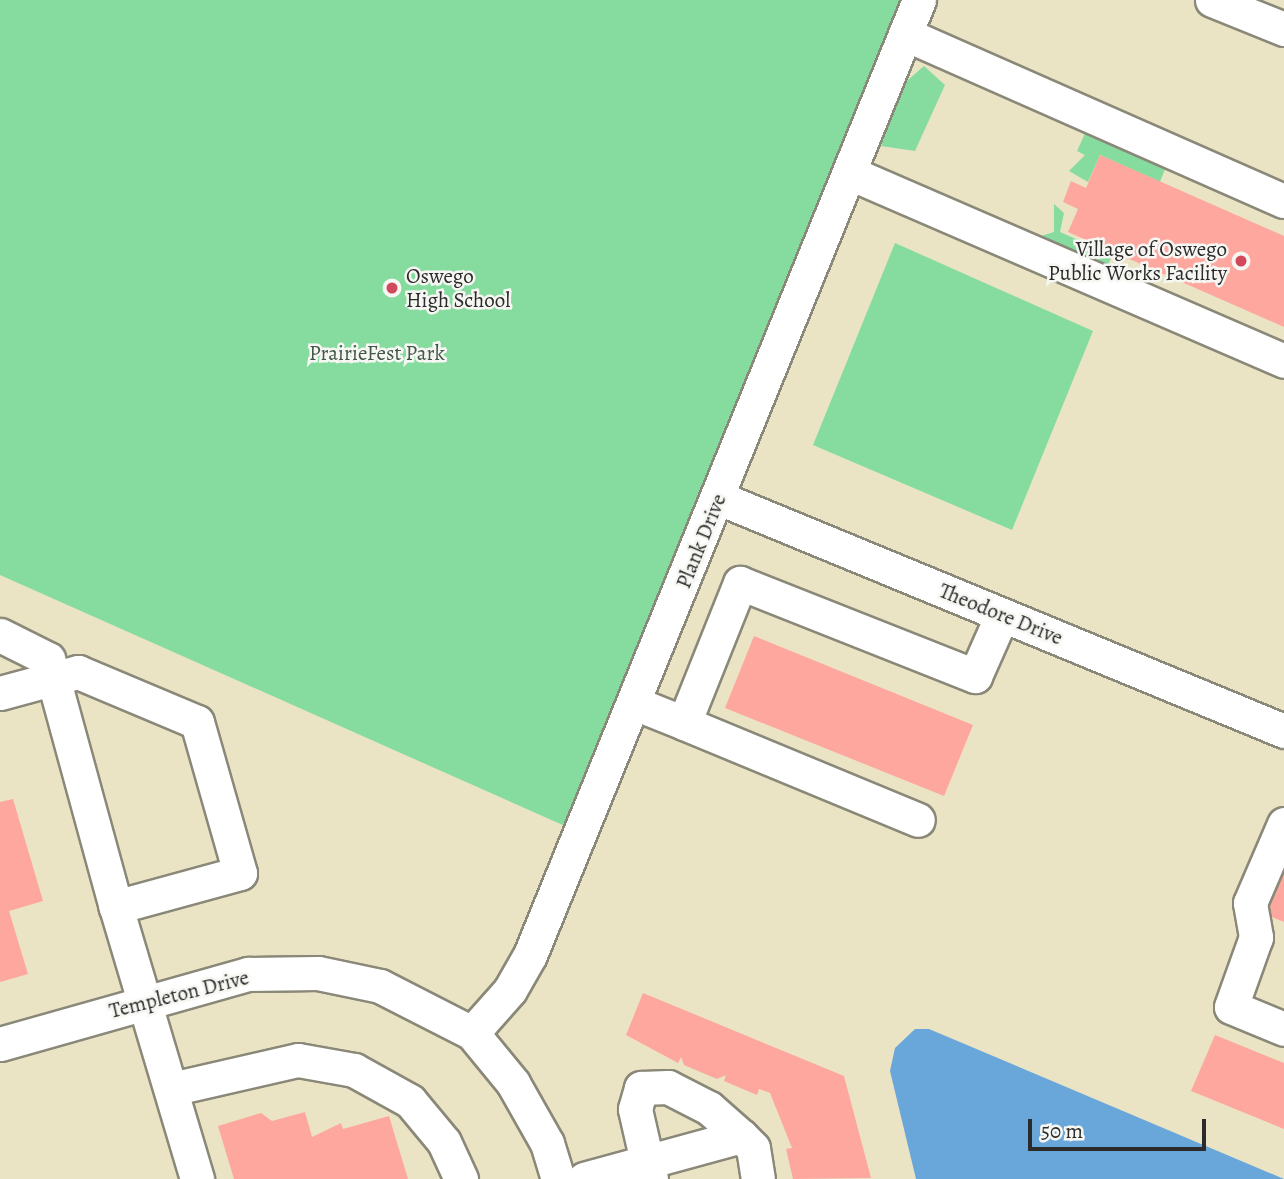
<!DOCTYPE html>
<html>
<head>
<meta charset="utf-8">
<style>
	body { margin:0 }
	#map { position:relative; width:1284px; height:1179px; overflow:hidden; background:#eae4c5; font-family:Alegreya,serif }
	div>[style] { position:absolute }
	.green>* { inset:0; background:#86dc9f }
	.water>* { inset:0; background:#69a7db }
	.building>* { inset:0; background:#fea79e }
	.roads { filter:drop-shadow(2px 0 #8a8878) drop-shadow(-2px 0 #8a8878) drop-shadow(0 2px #8a8878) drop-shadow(0 -2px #8a8878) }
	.minor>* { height:33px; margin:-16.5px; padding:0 16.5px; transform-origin:16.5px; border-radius:16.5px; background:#fff }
	.dots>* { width:19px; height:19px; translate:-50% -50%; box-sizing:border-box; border:4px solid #f6f6f2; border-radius:50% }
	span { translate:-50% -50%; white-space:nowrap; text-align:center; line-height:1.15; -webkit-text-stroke:5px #f6f6f2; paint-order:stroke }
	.poi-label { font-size:21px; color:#2b2b2b }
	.right { translate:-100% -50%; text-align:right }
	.left { translate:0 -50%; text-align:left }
	.park-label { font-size:21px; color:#425748 }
	.street-label { font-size:21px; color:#2b2b2b }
	.scale { position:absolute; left:1028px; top:1119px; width:178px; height:32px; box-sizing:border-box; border:4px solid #2b2b2b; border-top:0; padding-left:9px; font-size:21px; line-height:24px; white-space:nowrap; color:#2b2b2b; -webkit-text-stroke:5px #f6f6f2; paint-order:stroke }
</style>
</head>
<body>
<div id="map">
	<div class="green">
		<div style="clip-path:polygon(0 0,901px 0,565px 826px,0 575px)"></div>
		<div style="clip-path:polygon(924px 66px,945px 85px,915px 151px,881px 146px,902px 85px)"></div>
		<div style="clip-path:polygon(1087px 129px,1167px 164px,1160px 182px,1100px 155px,1088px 182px,1069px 171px,1085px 155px,1077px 151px)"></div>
		<div style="clip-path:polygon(1054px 204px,1064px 213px,1060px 232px,1112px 255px,1108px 265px,1041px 236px,1054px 232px)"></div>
		<div style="clip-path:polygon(895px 243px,1093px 331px,1012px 530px,813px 445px)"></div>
	</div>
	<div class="water">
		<div style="clip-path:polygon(915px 1029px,929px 1029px,1284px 1179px,916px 1179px,890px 1071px,895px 1048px)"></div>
	</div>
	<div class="building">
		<div style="clip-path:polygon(1100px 155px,1284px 236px,1284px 327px,1068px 232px,1078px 209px,1063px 202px,1071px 181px,1086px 188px)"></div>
		<div style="clip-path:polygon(754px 636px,973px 725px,944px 796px,725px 708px)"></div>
		<div style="clip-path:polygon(13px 799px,43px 901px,9px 911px,28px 974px,0 982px,0 802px)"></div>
		<div style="clip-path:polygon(1284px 853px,1284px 922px,1260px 912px)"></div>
		<div style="clip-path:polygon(643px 993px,844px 1076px,871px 1178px,793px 1179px,786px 1149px,792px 1148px,770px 1093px,759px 1089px,757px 1095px,724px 1081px,726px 1075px,717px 1079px,684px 1065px,681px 1057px,678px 1063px,626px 1035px)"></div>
		<div style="clip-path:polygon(1215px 1035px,1284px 1063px,1284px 1129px,1191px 1091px)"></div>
		<div style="clip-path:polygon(305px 1112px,312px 1137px,341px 1123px,343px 1129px,389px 1116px,408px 1179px,234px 1179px,218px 1126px,261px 1113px,272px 1121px)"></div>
	</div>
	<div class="roads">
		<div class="minor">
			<div style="left:1212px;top:0;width:78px;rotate:21.9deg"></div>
			<div style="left:905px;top:34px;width:414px;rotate:23.8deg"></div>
			<div style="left:850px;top:173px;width:473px;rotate:23.4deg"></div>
			<div style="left:719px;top:498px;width:611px;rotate:22.41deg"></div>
			<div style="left:0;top:635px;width:54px;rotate:26.6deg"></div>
			<div style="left:48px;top:659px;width:257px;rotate:74.7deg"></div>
			<div style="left:0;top:693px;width:81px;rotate:-15.1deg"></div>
			<div style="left:78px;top:672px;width:129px;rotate:22.8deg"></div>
			<div style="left:197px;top:722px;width:157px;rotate:74.1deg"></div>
			<div style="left:240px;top:873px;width:129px;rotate:164.7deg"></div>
			<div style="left:116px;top:907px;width:284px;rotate:73.4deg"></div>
			<div style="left:634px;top:703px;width:54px;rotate:21.8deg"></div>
			<div style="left:684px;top:723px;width:151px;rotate:-68.2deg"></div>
			<div style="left:740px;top:583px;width:253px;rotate:21.6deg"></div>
			<div style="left:975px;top:676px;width:67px;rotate:-66.1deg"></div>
			<div style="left:684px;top:723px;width:253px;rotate:22.5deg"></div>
			<div style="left:1284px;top:824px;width:86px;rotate:113.3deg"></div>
			<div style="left:1250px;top:903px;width:35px;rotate:80deg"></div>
			<div style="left:1256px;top:937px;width:74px;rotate:109.7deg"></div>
			<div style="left:1231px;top:1007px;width:57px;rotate:22.5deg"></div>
			<div style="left:472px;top:1033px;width:57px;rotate:-48.5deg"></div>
			<div style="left:510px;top:990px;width:40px;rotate:-60.3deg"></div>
			<div style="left:530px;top:955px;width:1031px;rotate:-67.84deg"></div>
			<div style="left:0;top:1044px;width:258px;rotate:-15.8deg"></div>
			<div style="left:248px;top:974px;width:70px;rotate:-0.8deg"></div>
			<div style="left:318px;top:973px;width:63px;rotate:11.8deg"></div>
			<div style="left:380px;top:986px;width:103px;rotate:27.1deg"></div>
			<div style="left:472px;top:1033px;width:65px;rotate:50.6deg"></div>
			<div style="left:513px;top:1083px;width:69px;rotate:60.5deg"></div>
			<div style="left:547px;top:1143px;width:38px;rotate:73deg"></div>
			<div style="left:171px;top:1089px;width:130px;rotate:-12.9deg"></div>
			<div style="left:298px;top:1060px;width:57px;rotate:10.1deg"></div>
			<div style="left:354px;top:1070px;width:64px;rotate:29deg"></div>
			<div style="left:410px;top:1101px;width:53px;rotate:50.3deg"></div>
			<div style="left:444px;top:1142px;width:41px;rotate:65.3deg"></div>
			<div style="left:584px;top:1179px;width:163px;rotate:-15.3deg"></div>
			<div style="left:741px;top:1136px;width:17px;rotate:45deg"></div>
			<div style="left:753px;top:1148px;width:31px;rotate:81deg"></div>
			<div style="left:651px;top:1179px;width:72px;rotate:-102.9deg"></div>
			<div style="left:635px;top:1109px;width:22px;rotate:-74deg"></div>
			<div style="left:641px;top:1088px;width:27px;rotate:-2deg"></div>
			<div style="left:668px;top:1087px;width:46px;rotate:27.1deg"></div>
			<div style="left:709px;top:1108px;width:43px;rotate:41.2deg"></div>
		</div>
	</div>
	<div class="dots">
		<div style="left:1241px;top:261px;background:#d1495b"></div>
		<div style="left:392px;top:288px;background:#d1495b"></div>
	</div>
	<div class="poi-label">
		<span class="right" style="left:1227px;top:261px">Village of Oswego<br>Public Works Facility</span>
		<span class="left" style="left:406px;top:288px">Oswego<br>High School</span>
	</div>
	<div class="park-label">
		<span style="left:377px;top:353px">PrairieFest Park</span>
	</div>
	<div class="street-label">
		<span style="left:701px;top:541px;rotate:-68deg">Plank Drive</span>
		<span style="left:1001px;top:614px;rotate:22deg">Theodore Drive</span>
		<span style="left:179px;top:994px;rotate:-14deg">Templeton Drive</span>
	</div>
	<div class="scale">50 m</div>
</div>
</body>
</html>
